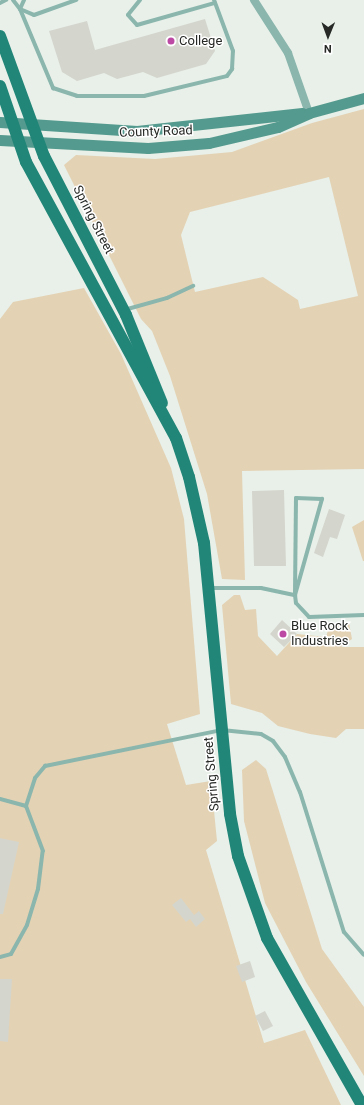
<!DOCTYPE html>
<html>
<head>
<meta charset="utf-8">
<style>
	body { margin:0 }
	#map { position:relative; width:364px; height:1105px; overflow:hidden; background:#e8f0e9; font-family:Roboto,sans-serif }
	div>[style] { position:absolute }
	.green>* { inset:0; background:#e4d2b4 }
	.building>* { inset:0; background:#d4d5cc }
	.service>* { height:4px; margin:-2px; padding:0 2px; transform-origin:2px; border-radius:2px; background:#8ab6ad }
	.minor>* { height:8px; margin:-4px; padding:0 4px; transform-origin:4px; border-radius:4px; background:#8ab6ad }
	.secondary>* { height:11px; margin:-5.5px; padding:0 5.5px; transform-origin:5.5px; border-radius:5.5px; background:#559a8e }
	.primary>* { height:12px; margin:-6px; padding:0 6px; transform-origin:6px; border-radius:6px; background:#218678 }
	.dots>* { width:11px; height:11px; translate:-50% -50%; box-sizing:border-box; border:2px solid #fff; border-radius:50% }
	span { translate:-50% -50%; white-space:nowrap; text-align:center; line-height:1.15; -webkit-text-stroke:3px #fff; paint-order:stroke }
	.poi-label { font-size:13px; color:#262926 }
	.left { translate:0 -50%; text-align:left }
	.street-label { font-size:13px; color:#262926 }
	.north { position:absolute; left:308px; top:16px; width:40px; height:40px; -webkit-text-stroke:3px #fff; paint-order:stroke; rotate:181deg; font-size:11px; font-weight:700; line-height:16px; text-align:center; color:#262926 }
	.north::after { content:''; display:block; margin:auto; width:14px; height:18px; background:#262926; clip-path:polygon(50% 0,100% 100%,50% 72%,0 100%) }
</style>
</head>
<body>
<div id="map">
	<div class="green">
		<div style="clip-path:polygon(evenodd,364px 109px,364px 469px,242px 471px,245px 580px,222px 579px,207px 494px,170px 376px,152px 331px,141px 319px,64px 165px,76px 155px,155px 159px,232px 152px,312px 123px,364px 109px,329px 177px,358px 296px,300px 309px,298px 300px,263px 277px,195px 292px,181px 235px,190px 212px,329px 177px)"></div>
		<div style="clip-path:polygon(84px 288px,121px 354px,171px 468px,184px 519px,200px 714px,167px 724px,186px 785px,211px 781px,217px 841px,206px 850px,264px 1043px,305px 1030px,341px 1105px,0 1105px,0 319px,13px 302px)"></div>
		<div style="clip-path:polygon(364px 520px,364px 561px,363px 561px,352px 527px)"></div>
		<div style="clip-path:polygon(234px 595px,240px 595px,245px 610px,256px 609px,258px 636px,277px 656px,297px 634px,326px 637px,329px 627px,349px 623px,352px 639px,341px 647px,364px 647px,364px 729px,346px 729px,336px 738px,310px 734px,278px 726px,262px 713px,231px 704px,222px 605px)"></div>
		<div style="clip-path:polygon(256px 760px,266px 769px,322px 949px,364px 1007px,364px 1076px,306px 982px,265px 903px,244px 821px,242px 770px)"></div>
	</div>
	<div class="building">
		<div style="clip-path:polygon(205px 19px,215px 51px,206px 64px,157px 78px,143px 72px,117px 79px,104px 73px,77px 81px,62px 72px,49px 31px,87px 21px,95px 50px)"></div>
		<div style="clip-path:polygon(284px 490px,286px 566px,254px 566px,252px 491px)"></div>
		<div style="clip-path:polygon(329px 509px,345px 515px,337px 539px,330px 537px,323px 557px,314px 553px)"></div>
		<div style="clip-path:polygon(282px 620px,297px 634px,284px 647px,270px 634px)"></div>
		<div style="clip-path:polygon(0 838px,19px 842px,3px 914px,0 914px)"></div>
		<div style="clip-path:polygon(181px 898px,194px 915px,199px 911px,205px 919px,196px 927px,190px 919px,186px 922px,172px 905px)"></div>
		<div style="clip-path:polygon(250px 961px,255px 977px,242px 982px,236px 966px)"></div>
		<div style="clip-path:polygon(0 979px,12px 979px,8px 1042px,0 1041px)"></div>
		<div style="clip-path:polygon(265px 1011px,273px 1026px,263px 1031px,255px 1016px)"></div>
	</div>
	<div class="service">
		<div style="left:13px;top:0;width:11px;rotate:52deg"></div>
		<div style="left:20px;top:9px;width:86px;rotate:67.3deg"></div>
		<div style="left:53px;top:88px;width:25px;rotate:18deg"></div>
		<div style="left:77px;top:96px;width:67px"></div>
		<div style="left:144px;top:96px;width:85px;rotate:-13.5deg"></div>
		<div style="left:227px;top:76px;width:9px;rotate:-54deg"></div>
		<div style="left:232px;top:69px;width:18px;rotate:-87deg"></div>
		<div style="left:233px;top:51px;width:54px;rotate:-110.4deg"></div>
		<div style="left:140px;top:0;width:19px;rotate:129deg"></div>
		<div style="left:128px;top:15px;width:13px;rotate:48deg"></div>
		<div style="left:137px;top:25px;width:81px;rotate:-15.8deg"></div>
		<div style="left:0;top:3px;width:7px;rotate:-27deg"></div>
		<div style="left:20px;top:9px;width:15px;rotate:23deg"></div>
		<div style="left:34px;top:15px;width:45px;rotate:-19.7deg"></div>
		<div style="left:20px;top:9px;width:10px;rotate:-66deg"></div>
		<div style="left:124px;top:310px;width:45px;rotate:-15.6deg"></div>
		<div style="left:167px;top:298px;width:29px;rotate:-25deg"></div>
		<div style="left:210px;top:588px;width:51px"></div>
		<div style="left:261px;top:588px;width:35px;rotate:12deg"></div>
		<div style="left:295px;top:595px;width:100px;rotate:-74.3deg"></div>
		<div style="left:322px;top:499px;width:26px;rotate:-178deg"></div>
		<div style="left:296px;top:498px;width:97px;rotate:90.6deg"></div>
		<div style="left:295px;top:595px;width:8px;rotate:83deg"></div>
		<div style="left:296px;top:603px;width:19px;rotate:47deg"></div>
		<div style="left:309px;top:617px;width:55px;rotate:-2.1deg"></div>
		<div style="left:0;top:799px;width:27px;rotate:15deg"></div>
		<div style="left:0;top:957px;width:11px;rotate:-15deg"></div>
		<div style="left:11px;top:954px;width:33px;rotate:-61deg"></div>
		<div style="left:27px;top:925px;width:38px;rotate:-73deg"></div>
		<div style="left:38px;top:889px;width:38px;rotate:-83deg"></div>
		<div style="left:43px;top:851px;width:48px;rotate:-110.7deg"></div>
		<div style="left:26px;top:806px;width:29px;rotate:-72deg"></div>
		<div style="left:35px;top:778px;width:16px;rotate:-50deg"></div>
		<div style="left:45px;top:766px;width:181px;rotate:-11.5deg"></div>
		<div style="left:222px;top:730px;width:39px;rotate:6deg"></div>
		<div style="left:261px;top:734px;width:14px;rotate:30deg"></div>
		<div style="left:273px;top:741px;width:20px;rotate:53deg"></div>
		<div style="left:285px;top:757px;width:38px;rotate:67deg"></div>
		<div style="left:300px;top:792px;width:147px;rotate:72.6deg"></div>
		<div style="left:344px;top:932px;width:30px;rotate:49deg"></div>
	</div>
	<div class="minor">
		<div style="left:254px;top:0;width:63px;rotate:57.3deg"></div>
		<div style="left:288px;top:53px;width:64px;rotate:70.7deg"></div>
	</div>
	<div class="secondary">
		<div style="left:0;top:122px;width:137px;rotate:3.8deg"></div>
		<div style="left:137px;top:131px;width:166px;rotate:-6.2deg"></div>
		<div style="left:0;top:140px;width:148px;rotate:3.1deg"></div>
		<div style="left:148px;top:148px;width:61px;rotate:-4.7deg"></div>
		<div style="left:209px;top:143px;width:71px;rotate:-13.1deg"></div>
		<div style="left:278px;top:127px;width:34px;rotate:-24deg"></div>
		<div style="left:309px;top:113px;width:57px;rotate:-15.3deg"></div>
	</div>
	<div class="primary">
		<div style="left:0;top:36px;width:128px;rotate:69.9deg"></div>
		<div style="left:44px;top:156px;width:179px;rotate:62.7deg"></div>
		<div style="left:126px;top:315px;width:95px;rotate:67.8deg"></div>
		<div style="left:0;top:86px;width:80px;rotate:71.1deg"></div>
		<div style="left:26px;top:162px;width:314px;rotate:61.5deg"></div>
		<div style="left:176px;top:438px;width:41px;rotate:71.6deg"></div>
		<div style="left:189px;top:477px;width:68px;rotate:77.2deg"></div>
		<div style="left:204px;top:543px;width:272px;rotate:84.5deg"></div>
		<div style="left:230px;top:814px;width:43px;rotate:79.2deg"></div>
		<div style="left:238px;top:856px;width:87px;rotate:70.5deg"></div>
		<div style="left:267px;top:938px;width:192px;rotate:60.4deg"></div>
	</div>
	<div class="dots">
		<div style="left:171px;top:41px;background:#bc49a3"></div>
		<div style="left:283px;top:634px;background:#bc49a3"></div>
	</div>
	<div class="poi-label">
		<span class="left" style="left:179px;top:41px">College</span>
		<span class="left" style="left:291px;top:634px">Blue Rock<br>Industries</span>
	</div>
	<div class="street-label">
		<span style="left:156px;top:132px;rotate:-2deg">County Road</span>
		<span style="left:93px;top:220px;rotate:63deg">Spring Street</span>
		<span style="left:212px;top:774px;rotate:-95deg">Spring Street</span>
	</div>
	<div class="north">N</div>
</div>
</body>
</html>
